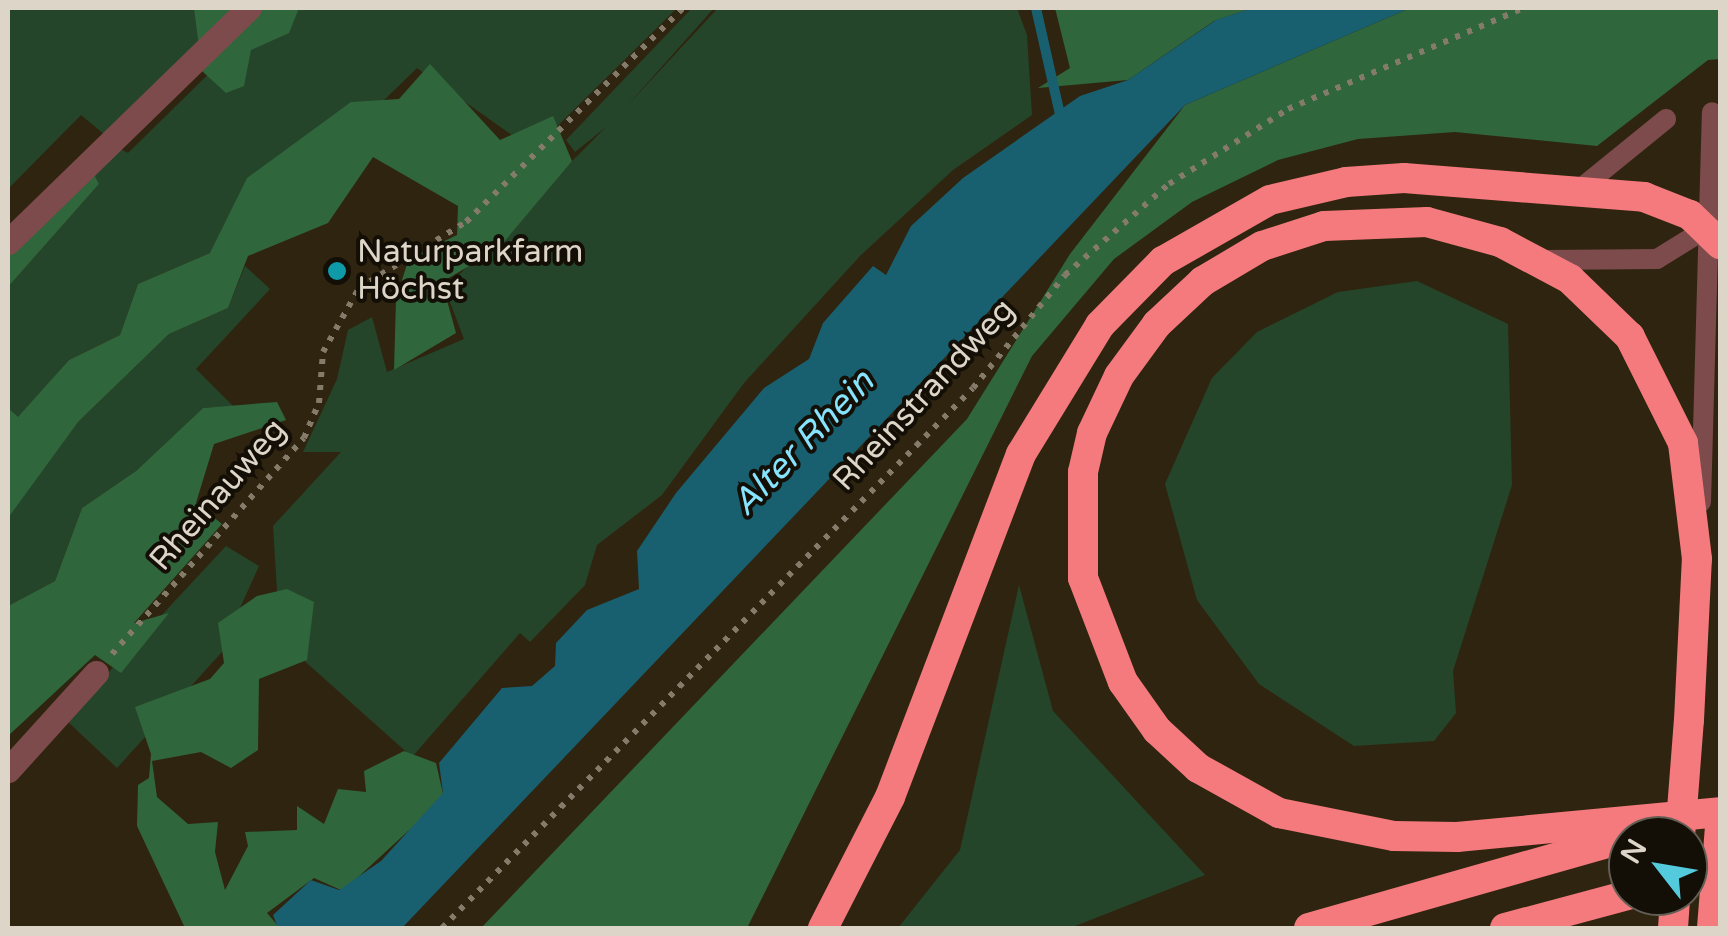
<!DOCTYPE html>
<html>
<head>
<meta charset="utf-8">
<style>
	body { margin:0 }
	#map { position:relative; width:1728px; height:936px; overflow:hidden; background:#2f240f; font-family:"Varela Round",sans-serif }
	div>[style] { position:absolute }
	.green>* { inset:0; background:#25452b }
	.forest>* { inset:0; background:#30663b }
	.water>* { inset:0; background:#185f70 }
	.stream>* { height:10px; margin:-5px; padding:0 5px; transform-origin:5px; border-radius:5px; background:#185f70 }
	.path>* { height:6px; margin-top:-3px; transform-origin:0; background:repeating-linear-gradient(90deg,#847b6a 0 5px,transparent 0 13px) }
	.service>* { height:20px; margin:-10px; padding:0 10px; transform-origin:10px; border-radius:10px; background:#7d4b4c }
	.minor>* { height:25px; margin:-12.5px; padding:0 12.5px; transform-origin:12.5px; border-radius:12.5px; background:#7d4b4c }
	.motorway>* { height:30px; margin:-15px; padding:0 15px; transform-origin:15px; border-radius:15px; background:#f47a7e }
	.motorway-bridge>* { height:30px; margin:-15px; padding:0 15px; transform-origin:15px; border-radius:15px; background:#f47a7e }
	.dots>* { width:28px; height:28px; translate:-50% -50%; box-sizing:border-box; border:5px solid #130e06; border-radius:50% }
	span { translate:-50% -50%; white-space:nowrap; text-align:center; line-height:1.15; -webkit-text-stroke:8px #130e06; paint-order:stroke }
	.poi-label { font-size:32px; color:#dcd5c8 }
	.left { translate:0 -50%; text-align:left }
	.street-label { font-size:32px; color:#dcd5c8 }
	.water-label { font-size:35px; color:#86e3fe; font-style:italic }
	.frame { position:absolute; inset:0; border:10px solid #dcd5c8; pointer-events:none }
	.north { position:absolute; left:1608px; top:816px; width:100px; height:100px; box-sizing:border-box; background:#130e06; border:2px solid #635e54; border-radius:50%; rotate:301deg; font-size:28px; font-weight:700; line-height:40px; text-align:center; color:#dcd5c8 }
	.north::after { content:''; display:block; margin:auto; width:35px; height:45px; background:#54cadd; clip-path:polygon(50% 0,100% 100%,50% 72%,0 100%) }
</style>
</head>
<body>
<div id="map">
	<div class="green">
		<div style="clip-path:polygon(8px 8px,201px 8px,216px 24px,105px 135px,81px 115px,8px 189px)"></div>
		<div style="clip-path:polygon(276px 8px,677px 8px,533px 150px,417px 68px,225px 255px,210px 253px,138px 284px,120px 335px,69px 360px,18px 418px,8px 408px,8px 287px,99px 184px,92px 171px,117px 147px,128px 153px)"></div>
		<div style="clip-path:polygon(692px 8px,714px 8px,626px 107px,718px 8px,1017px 8px,1027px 35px,1032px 115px,953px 170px,860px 256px,744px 383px,662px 495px,597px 545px,585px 585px,530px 642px,520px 633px,412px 757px,280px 639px,273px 526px,341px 452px,303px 452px,337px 379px,348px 330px,372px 317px,387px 372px,464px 339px,445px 289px,606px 127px,575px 152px,566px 140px)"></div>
		<div style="clip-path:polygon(245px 266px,270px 289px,196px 369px,233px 406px,203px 408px,136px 471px,82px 508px,55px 581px,8px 606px,8px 518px,26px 488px,78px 422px,169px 334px,228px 308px)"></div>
		<div style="clip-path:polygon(1417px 281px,1508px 324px,1512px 485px,1453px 671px,1456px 713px,1434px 741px,1354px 746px,1259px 684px,1197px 600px,1165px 484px,1212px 378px,1257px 332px,1338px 292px)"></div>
		<div style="clip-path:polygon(226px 546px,259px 566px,240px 608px,249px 622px,117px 768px,65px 719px)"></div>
		<div style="clip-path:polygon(1019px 585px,1053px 711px,1205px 875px,1070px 928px,898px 928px,960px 850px)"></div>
	</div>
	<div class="forest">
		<div style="clip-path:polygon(194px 8px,299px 8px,289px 33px,251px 50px,244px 86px,226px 93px,202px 71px)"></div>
		<div style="clip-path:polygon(1055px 8px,1253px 8px,1214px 21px,1128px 80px,1038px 88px,1070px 68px)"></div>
		<div style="clip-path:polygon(1410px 8px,1720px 8px,1720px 59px,1708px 60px,1597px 146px,1455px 132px,1358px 139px,1278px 160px,1192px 202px,1114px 259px,1032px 356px,747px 928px,481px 928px,967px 419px,1070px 254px,1185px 105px)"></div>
		<div style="clip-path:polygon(430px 64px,500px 140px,553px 116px,572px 161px,498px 249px,442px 282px,456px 333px,394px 370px,396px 299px,409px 258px,457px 235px,458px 206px,373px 157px,328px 223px,248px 256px,228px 308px,169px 334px,78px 422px,8px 518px,8px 408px,18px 417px,69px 360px,120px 335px,138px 284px,210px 253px,247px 178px,351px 102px,399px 99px)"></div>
		<div style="clip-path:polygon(85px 157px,99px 184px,8px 287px,8px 238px)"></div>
		<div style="clip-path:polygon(277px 402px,286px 420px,214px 444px,196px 503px,222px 524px,134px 623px,169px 613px,121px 673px,95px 655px,8px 736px,8px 606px,55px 581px,82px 508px,136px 471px,203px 408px)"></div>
		<div style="clip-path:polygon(287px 589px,314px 602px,307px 660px,259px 679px,258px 750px,231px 768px,201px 752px,152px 761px,157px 797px,188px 824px,218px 822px,215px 852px,225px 890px,248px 846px,245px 832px,297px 830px,297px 806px,324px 824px,338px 789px,366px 792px,364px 771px,404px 751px,436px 763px,444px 798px,343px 891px,314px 878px,267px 913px,280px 928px,185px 928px,137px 826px,138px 785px,149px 778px,151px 754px,135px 707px,210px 679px,224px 663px,218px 623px,257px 596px)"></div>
	</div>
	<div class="water">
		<div style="clip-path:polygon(1253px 8px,1410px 8px,1185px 105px,402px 928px,278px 928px,273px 915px,311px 880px,339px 890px,381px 861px,443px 793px,439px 763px,502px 688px,532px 686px,555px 666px,556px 643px,587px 610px,639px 589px,637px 551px,676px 493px,764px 388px,809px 359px,823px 323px,873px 266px,886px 275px,911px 226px,963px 178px,1080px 96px,1128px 80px,1216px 20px)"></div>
	</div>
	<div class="stream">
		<div style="left:1036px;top:8px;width:118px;rotate:77.3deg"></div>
	</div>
	<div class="path">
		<div style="left:112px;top:654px;width:289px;rotate:-48.4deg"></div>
		<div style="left:304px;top:438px;width:38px;rotate:-67deg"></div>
		<div style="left:319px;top:403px;width:51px;rotate:-85.5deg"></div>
		<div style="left:323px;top:352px;width:73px;rotate:-60.6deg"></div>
		<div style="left:359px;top:288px;width:126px;rotate:-31.7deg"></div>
		<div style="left:466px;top:222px;width:305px;rotate:-44.6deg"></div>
		<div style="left:442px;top:928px;width:757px;rotate:-45.48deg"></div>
		<div style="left:973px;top:388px;width:146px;rotate:-50.8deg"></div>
		<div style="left:1065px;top:275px;width:138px;rotate:-41.2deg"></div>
		<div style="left:1169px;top:184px;width:141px;rotate:-32.2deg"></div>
		<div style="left:1288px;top:109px;width:257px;rotate:-23.2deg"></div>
	</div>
	<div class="service">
		<div style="left:1580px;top:189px;width:111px;rotate:-39.1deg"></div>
		<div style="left:1545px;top:260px;width:112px;rotate:-0.5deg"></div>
		<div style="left:1657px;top:259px;width:59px;rotate:-31.8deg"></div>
		<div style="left:1701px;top:502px;width:390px;rotate:-88.4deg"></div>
	</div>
	<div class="minor">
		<div style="left:8px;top:242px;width:336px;rotate:-44.2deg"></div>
		<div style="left:8px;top:770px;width:131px;rotate:-47.8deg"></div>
	</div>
	<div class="motorway">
		<div style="left:1689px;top:720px;width:161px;rotate:-87.2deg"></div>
		<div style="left:1697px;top:559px;width:117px;rotate:-96.9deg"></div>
		<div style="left:1683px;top:443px;width:119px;rotate:-116.6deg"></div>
		<div style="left:1630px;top:337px;width:83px;rotate:-136deg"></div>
		<div style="left:1570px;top:279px;width:79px;rotate:-152.1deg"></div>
		<div style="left:1500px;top:242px;width:76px;rotate:-164.7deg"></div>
		<div style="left:1427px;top:222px;width:103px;rotate:177.8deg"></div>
		<div style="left:1324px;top:226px;width:65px;rotate:162.1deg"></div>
		<div style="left:1262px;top:246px;width:69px;rotate:149.3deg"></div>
		<div style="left:1203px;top:281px;width:63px;rotate:136.9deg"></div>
		<div style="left:1157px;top:324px;width:64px;rotate:126.2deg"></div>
		<div style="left:1119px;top:376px;width:63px;rotate:115.3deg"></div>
		<div style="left:1092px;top:433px;width:40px;rotate:103deg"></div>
		<div style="left:1083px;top:472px;width:106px;rotate:90deg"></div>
		<div style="left:1083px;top:578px;width:111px;rotate:69deg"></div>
		<div style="left:1123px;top:682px;width:59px;rotate:54.7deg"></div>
		<div style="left:1157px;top:730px;width:56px;rotate:42.8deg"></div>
		<div style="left:1198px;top:768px;width:93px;rotate:29.1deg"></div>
		<div style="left:1279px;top:813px;width:117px;rotate:11.3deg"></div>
		<div style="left:1394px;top:836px;width:63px;rotate:0.9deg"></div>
		<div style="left:1457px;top:837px;width:264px;rotate:-5.4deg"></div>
		<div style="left:1688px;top:879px;width:33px;rotate:-11deg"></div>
		<div style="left:823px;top:928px;width:147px;rotate:-62.9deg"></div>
		<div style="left:890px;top:797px;width:367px;rotate:-69.1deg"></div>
		<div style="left:1021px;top:454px;width:151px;rotate:-58.5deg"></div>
		<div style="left:1100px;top:325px;width:90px;rotate:-45.5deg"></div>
		<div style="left:1163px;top:261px;width:123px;rotate:-29.7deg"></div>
		<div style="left:1270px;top:200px;width:78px;rotate:-13.3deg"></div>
		<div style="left:1346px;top:182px;width:58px;rotate:-3.9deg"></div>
		<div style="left:1404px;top:178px;width:241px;rotate:4.5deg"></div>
		<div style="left:1644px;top:197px;width:49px;rotate:21.4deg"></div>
		<div style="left:1690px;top:215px;width:42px;rotate:44deg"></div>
		<div style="left:1309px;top:928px;width:332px;rotate:-15.9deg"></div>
		<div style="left:1505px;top:928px;width:127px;rotate:-15deg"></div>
		<div style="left:1673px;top:928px;width:32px;rotate:-86deg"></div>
	</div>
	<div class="motorway-bridge">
		<div style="left:1680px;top:836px;width:116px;rotate:-85.6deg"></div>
		<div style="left:1712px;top:928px;width:101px;rotate:-85.5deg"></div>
	</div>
	<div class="dots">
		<div style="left:337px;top:271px;background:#0f9aa8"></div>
	</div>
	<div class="poi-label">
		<span class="left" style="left:357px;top:271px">Naturparkfarm<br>Höchst</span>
	</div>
	<div class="street-label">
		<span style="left:924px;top:395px;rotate:-47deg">Rheinstrandweg</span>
		<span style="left:218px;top:495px;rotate:-49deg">Rheinauweg</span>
	</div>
	<div class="water-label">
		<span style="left:803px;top:443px;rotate:-46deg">Alter Rhein</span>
	</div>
	<div class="frame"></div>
	<div class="north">N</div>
</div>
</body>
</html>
